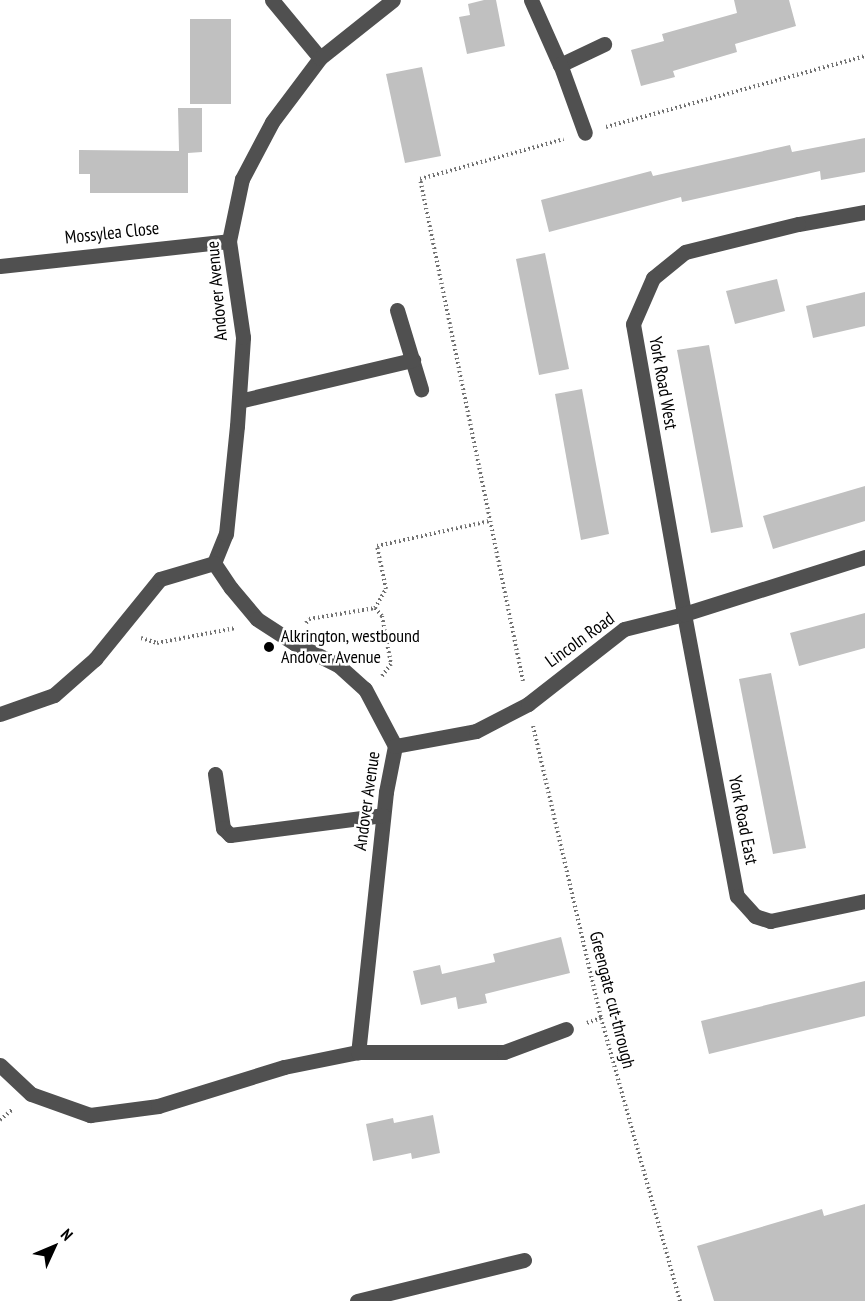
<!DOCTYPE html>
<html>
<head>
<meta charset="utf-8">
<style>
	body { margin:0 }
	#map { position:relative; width:865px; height:1301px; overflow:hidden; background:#fff; font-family:"PT Sans Narrow",sans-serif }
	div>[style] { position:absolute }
	.building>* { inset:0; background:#c0c0c0 }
	.path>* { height:4px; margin-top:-2px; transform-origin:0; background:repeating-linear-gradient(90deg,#727272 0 1.5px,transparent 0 4.5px) }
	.minor>* { height:15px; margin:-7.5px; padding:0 7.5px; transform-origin:7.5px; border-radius:7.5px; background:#505050 }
	.dots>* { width:16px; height:16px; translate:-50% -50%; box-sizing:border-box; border:3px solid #fff; border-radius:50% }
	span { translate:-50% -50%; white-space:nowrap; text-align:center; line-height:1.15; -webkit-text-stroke:5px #fff; paint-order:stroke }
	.street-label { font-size:18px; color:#000 }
	.poi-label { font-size:18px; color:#000 }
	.left { translate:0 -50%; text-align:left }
	.north { position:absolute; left:24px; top:1217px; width:60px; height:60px; -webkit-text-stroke:4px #fff; paint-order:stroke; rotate:46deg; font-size:16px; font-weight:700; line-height:24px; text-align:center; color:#000 }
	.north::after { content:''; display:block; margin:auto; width:21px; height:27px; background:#000; clip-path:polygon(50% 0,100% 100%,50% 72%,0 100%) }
</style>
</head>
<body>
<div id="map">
	<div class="building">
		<div style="clip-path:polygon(484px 0,496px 0,505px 46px,467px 54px,459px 17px,470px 15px,468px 4px)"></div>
		<div style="clip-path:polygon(734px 0,789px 0,796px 26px,735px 44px,737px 52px,673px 71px,675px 77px,641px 86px,631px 50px,664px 41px,662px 34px,737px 13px)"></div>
		<div style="clip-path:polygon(190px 19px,231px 19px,231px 104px,190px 104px)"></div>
		<div style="clip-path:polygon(422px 67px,441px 156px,405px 163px,386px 74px)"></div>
		<div style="clip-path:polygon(178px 108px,202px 108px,202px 152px,188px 153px,188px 193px,90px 193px,90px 174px,79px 174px,79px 150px,179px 151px)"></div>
		<div style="clip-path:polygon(865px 138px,865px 172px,821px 180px,820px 171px,682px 202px,681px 197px,549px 232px,541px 200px,651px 171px,653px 176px,790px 145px,792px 152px)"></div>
		<div style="clip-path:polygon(545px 253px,569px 369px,539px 375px,516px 259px)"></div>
		<div style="clip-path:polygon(777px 279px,785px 311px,735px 324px,726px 291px)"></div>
		<div style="clip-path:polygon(865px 292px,865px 326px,813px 338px,806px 306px)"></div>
		<div style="clip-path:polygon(709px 345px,743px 527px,711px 533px,677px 350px)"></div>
		<div style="clip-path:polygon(582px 389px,609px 534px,581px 540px,555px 394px)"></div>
		<div style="clip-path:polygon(865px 486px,865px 521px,773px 549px,763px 516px)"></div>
		<div style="clip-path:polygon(865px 613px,865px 648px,799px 666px,790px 633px)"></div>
		<div style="clip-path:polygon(771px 673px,806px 848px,773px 854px,739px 679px)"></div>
		<div style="clip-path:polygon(561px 937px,570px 973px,485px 994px,487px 1003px,458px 1009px,456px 997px,421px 1005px,413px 971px,440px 965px,442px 974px,495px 962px,493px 954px)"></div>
		<div style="clip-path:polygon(865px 981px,865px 1016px,709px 1054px,701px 1021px)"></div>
		<div style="clip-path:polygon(433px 1115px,440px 1153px,412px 1159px,411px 1153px,373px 1161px,366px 1124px,393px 1118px,394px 1123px)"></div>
		<div style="clip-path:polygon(865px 1204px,865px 1301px,714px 1301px,697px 1246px,822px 1209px,824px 1216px)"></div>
	</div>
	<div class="path">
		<div style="left:606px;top:127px;width:269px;rotate:-15.3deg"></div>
		<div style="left:375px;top:608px;width:11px;rotate:49deg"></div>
		<div style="left:382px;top:616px;width:49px;rotate:79.4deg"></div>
		<div style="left:391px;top:664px;width:15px;rotate:127deg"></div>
		<div style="left:306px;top:623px;width:5px;rotate:-53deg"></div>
		<div style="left:309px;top:619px;width:67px;rotate:-9.5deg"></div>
		<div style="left:375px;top:608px;width:22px;rotate:-60deg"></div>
		<div style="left:386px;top:589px;width:44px;rotate:-101.8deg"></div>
		<div style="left:377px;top:546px;width:116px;rotate:-12.5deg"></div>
		<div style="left:141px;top:638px;width:17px;rotate:17deg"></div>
		<div style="left:157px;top:643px;width:80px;rotate:-10.8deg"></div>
		<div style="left:523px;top:681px;width:512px;rotate:-101.59deg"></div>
		<div style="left:420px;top:179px;width:149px;rotate:-15.5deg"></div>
		<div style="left:533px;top:726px;width:300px;rotate:76.9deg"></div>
		<div style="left:601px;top:1018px;width:294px;rotate:74.4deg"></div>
		<div style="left:587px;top:1023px;width:15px;rotate:-20deg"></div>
		<div style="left:0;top:1120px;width:17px;rotate:-40deg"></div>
	</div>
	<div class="minor">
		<div style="left:272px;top:0;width:75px;rotate:50.4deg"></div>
		<div style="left:531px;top:0;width:71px;rotate:66deg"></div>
		<div style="left:560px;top:65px;width:49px;rotate:-25.5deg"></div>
		<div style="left:560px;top:64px;width:73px;rotate:70.1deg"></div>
		<div style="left:865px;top:212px;width:68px;rotate:169.8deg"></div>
		<div style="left:798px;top:224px;width:116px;rotate:166.1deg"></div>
		<div style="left:685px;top:252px;width:41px;rotate:140.9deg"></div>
		<div style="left:653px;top:278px;width:50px;rotate:113.5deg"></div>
		<div style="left:633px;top:324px;width:294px;rotate:80deg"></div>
		<div style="left:684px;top:614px;width:287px;rotate:79.4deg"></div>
		<div style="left:737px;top:896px;width:27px;rotate:48deg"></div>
		<div style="left:755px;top:916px;width:16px;rotate:18deg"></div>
		<div style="left:770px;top:921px;width:97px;rotate:-11.9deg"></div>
		<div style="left:0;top:266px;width:230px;rotate:-6.2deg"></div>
		<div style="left:397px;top:310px;width:83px;rotate:73.1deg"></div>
		<div style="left:239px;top:401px;width:179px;rotate:-13.3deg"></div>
		<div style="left:214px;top:563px;width:31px;rotate:-68deg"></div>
		<div style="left:226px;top:534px;width:109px;rotate:-84.2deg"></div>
		<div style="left:237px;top:426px;width:89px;rotate:-86.1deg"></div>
		<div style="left:243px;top:337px;width:97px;rotate:-98.3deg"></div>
		<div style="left:229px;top:241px;width:63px;rotate:-78.2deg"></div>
		<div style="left:242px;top:179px;width:64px;rotate:-62.2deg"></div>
		<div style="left:272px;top:122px;width:80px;rotate:-53.1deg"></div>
		<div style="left:320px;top:58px;width:93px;rotate:-38.5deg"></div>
		<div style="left:214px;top:563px;width:30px;rotate:56deg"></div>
		<div style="left:231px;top:588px;width:40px;rotate:50deg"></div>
		<div style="left:257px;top:619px;width:44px;rotate:33deg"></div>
		<div style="left:294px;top:643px;width:49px;rotate:26.6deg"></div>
		<div style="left:338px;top:665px;width:36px;rotate:42deg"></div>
		<div style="left:365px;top:689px;width:64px;rotate:62.2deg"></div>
		<div style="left:395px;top:746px;width:47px;rotate:101.1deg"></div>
		<div style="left:386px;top:792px;width:262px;rotate:96.1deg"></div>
		<div style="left:0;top:714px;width:57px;rotate:-19.4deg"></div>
		<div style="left:54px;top:695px;width:55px;rotate:-41.3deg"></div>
		<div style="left:95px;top:659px;width:103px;rotate:-50.9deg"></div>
		<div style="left:160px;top:579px;width:56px;rotate:-16.5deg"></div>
		<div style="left:395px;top:746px;width:82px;rotate:-10.5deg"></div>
		<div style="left:476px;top:731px;width:59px;rotate:-27.4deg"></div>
		<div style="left:528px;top:704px;width:122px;rotate:-38deg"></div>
		<div style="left:624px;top:629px;width:62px;rotate:-14deg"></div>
		<div style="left:684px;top:614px;width:190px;rotate:-17.5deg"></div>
		<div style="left:215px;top:774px;width:55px;rotate:81.6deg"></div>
		<div style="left:223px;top:828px;width:10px;rotate:45deg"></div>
		<div style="left:230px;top:835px;width:154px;rotate:-7.4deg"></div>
		<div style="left:0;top:1065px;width:42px;rotate:43.1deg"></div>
		<div style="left:31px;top:1094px;width:63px;rotate:19.6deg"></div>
		<div style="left:90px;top:1115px;width:69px;rotate:-7.5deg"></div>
		<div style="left:158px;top:1106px;width:132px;rotate:-17.2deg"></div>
		<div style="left:284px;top:1067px;width:76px;rotate:-11.5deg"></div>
		<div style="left:358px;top:1052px;width:146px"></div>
		<div style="left:504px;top:1052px;width:66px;rotate:-20.4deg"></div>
		<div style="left:357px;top:1301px;width:172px;rotate:-13.8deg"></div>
	</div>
	<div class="dots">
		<div style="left:269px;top:647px;background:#000"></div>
	</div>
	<div class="street-label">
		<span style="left:112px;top:233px;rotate:-6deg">Mossylea Close</span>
		<span style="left:217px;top:291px;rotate:-95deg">Andover Avenue</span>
		<span style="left:663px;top:383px;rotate:80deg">York Road West</span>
		<span style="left:580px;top:640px;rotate:-36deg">Lincoln Road</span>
		<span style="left:367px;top:801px;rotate:-82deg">Andover Avenue</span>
		<span style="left:743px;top:820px;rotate:79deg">York Road East</span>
		<span style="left:612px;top:1000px;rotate:76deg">Greengate cut-through</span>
	</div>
	<div class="poi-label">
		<span class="left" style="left:281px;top:647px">Alkrington, westbound<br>Andover Avenue</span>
	</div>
	<div class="north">N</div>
</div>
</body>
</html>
